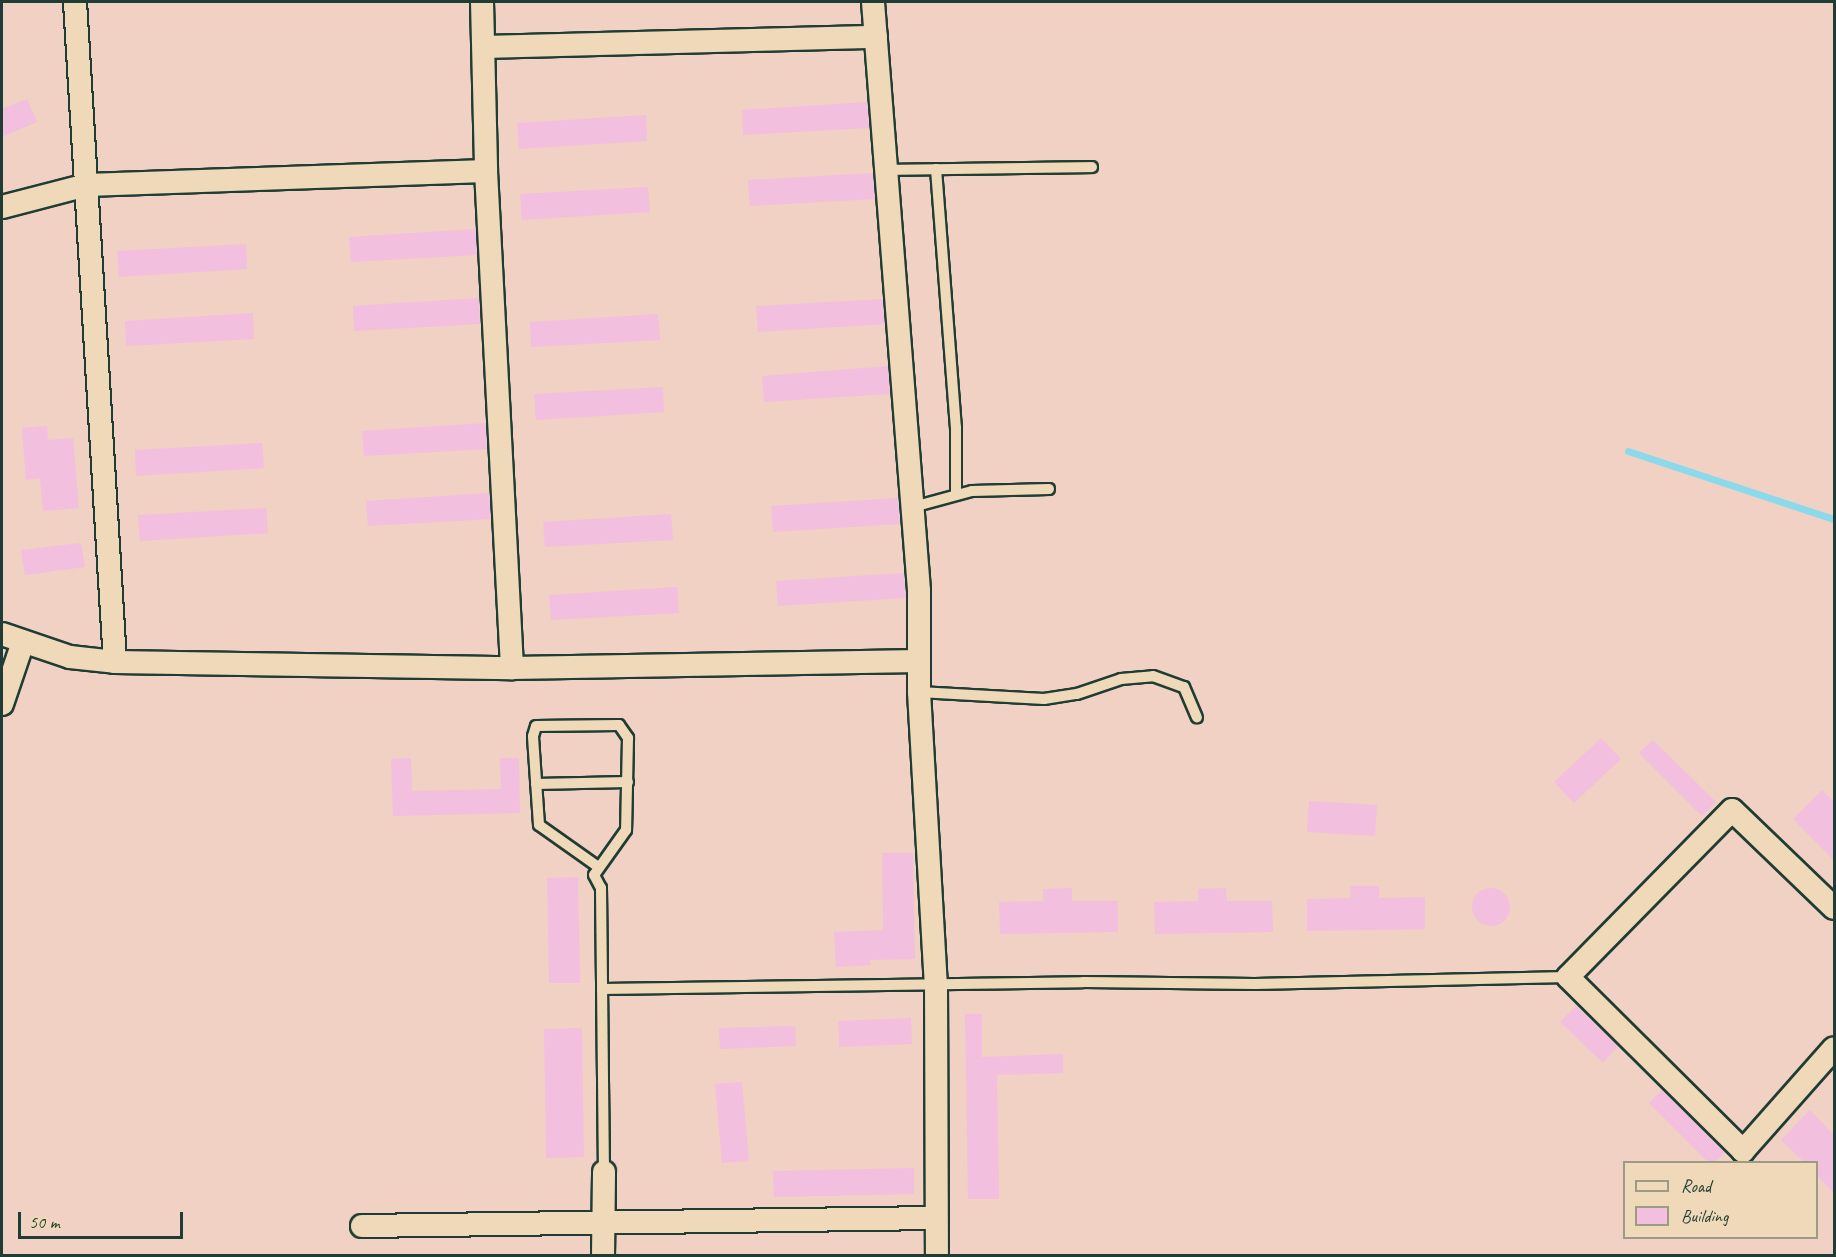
<!DOCTYPE html>
<html>
<head>
<meta charset="utf-8">
<style>
	body { margin:0 }
	#map { position:relative; width:1836px; height:1257px; overflow:hidden; background:#f0d1c3; font-family:Caveat,sans-serif }
	div>[style] { position:absolute }
	.stream>* { height:7px; margin:-3.5px; padding:0 3.5px; transform-origin:3.5px; border-radius:3.5px; background:#8cd9ec }
	.building>* { inset:0; background:#f2bfde }
	.round { border-radius:50% }
	.roads { filter:drop-shadow(2px 0 #1f3d34) drop-shadow(-2px 0 #1f3d34) drop-shadow(0 2px #1f3d34) drop-shadow(0 -2px #1f3d34) }
	.lane>* { height:10px; margin:-5px; padding:0 5px; transform-origin:5px; border-radius:5px; background:#efd9b8 }
	.street>* { height:22px; margin:-11px; padding:0 11px; transform-origin:11px; border-radius:11px; background:#efd9b8 }
	span { translate:-50% -50%; white-space:nowrap; text-align:center; line-height:1.15; -webkit-text-stroke:5px #efd9b8; paint-order:stroke }
	.frame { position:absolute; inset:0; border:3px solid #1f3d34; pointer-events:none }
	.legend { position:absolute; left:1623px; top:1161px; width:195px; height:78px; box-sizing:border-box; background:#efd9b8; border:2px solid #9c9b83; margin:0; padding:8px 10px; list-style:none; font-size:18px; color:#1f3d34 }
	.legend li { display:flex; align-items:center; gap:12px; height:30px }
	.legend b { width:30px; border:2px solid #9c9b83 }
	.scale { position:absolute; left:18px; top:1212px; width:165px; height:27px; box-sizing:border-box; border:3px solid #1f3d34; border-top:0; padding-left:8px; font-size:18px; line-height:21px; white-space:nowrap; color:#1f3d34; -webkit-text-stroke:4px #efd9b8; paint-order:stroke }
</style>
</head>
<body>
<div id="map">
	<div class="stream">
		<div style="left:1628px;top:451px;width:217px;rotate:18.3deg"></div>
	</div>
	<div class="building">
		<div style="clip-path:polygon(27px 99px,37px 122px,2px 137px,2px 109px)"></div>
		<div style="clip-path:polygon(867px 102px,869px 128px,743px 135px,742px 110px)"></div>
		<div style="clip-path:polygon(646px 115px,647px 141px,519px 149px,517px 123px)"></div>
		<div style="clip-path:polygon(873px 173px,875px 199px,750px 206px,748px 180px)"></div>
		<div style="clip-path:polygon(648px 187px,650px 212px,522px 220px,520px 194px)"></div>
		<div style="clip-path:polygon(476px 229px,477px 255px,351px 262px,349px 237px)"></div>
		<div style="clip-path:polygon(246px 244px,247px 269px,119px 277px,117px 251px)"></div>
		<div style="clip-path:polygon(479px 298px,480px 324px,354px 331px,353px 306px)"></div>
		<div style="clip-path:polygon(883px 299px,885px 324px,758px 332px,756px 306px)"></div>
		<div style="clip-path:polygon(253px 313px,254px 339px,126px 346px,125px 321px)"></div>
		<div style="clip-path:polygon(658px 314px,660px 340px,531px 347px,530px 322px)"></div>
		<div style="clip-path:polygon(888px 366px,890px 394px,764px 402px,762px 376px)"></div>
		<div style="clip-path:polygon(663px 387px,664px 412px,536px 420px,534px 394px)"></div>
		<div style="clip-path:polygon(486px 423px,487px 449px,364px 456px,362px 431px)"></div>
		<div style="clip-path:polygon(47px 426px,48px 440px,73px 438px,79px 508px,43px 511px,40px 478px,26px 480px,22px 428px)"></div>
		<div style="clip-path:polygon(262px 443px,264px 468px,136px 476px,135px 450px)"></div>
		<div style="clip-path:polygon(489px 493px,491px 519px,368px 526px,366px 501px)"></div>
		<div style="clip-path:polygon(898px 498px,900px 524px,773px 532px,771px 506px)"></div>
		<div style="clip-path:polygon(266px 508px,268px 533px,140px 541px,138px 515px)"></div>
		<div style="clip-path:polygon(671px 514px,673px 540px,545px 547px,543px 522px)"></div>
		<div style="clip-path:polygon(81px 543px,85px 567px,25px 575px,21px 550px)"></div>
		<div style="clip-path:polygon(904px 573px,906px 598px,778px 606px,776px 581px)"></div>
		<div style="clip-path:polygon(677px 587px,679px 613px,551px 620px,549px 595px)"></div>
		<div style="clip-path:polygon(1601px 738px,1621px 759px,1574px 803px,1554px 782px)"></div>
		<div style="clip-path:polygon(1653px 740px,1716px 802px,1702px 816px,1639px 753px)"></div>
		<div style="clip-path:polygon(411px 758px,412px 791px,501px 789px,500px 758px,519px 758px,520px 813px,393px 816px,391px 759px)"></div>
		<div style="clip-path:polygon(1822px 790px,1834px 802px,1834px 860px,1793px 819px)"></div>
		<div style="clip-path:polygon(1309px 801px,1377px 805px,1375px 836px,1307px 832px)"></div>
		<div style="clip-path:polygon(882px 853px,913px 853px,915px 959px,870px 960px,871px 965px,836px 967px,834px 932px,883px 930px)"></div>
		<div style="clip-path:polygon(578px 877px,580px 983px,549px 983px,547px 878px)"></div>
		<div style="clip-path:polygon(1350px 886px,1379px 886px,1379px 898px,1425px 897px,1425px 929px,1307px 931px,1307px 899px,1351px 898px)"></div>
		<div style="clip-path:polygon(1072px 888px,1072px 901px,1118px 901px,1118px 932px,1000px 934px,999px 902px,1043px 901px,1043px 889px)"></div>
		<div style="clip-path:polygon(1226px 888px,1227px 901px,1272px 901px,1273px 932px,1155px 934px,1154px 902px,1198px 901px,1198px 889px)"></div>
		<div class="round" style="left:1472px;top:888px;width:38px;height:38px"></div>
		<div style="clip-path:polygon(1576px 1006px,1618px 1046px,1603px 1063px,1560px 1022px)"></div>
		<div style="clip-path:polygon(965px 1014px,982px 1014px,982px 1057px,1063px 1054px,1063px 1073px,997px 1075px,999px 1199px,968px 1199px)"></div>
		<div style="clip-path:polygon(911px 1018px,912px 1044px,839px 1047px,838px 1021px)"></div>
		<div style="clip-path:polygon(795px 1026px,796px 1046px,720px 1049px,719px 1028px)"></div>
		<div style="clip-path:polygon(582px 1028px,584px 1157px,546px 1158px,544px 1029px)"></div>
		<div style="clip-path:polygon(742px 1082px,749px 1161px,722px 1163px,715px 1084px)"></div>
		<div style="clip-path:polygon(1662px 1090px,1725px 1153px,1715px 1162px,1708px 1162px,1649px 1103px)"></div>
		<div style="clip-path:polygon(1810px 1110px,1834px 1135px,1834px 1193px,1816px 1175px,1816px 1162px,1804px 1162px,1781px 1140px)"></div>
		<div style="clip-path:polygon(914px 1168px,914px 1194px,774px 1197px,773px 1171px)"></div>
	</div>
	<div class="roads">
		<div class="lane">
			<div style="left:936px;top:169px;width:259px;rotate:85.6deg"></div>
			<div style="left:956px;top:427px;width:68px;rotate:90deg"></div>
			<div style="left:886px;top:170px;width:206px;rotate:-0.8deg"></div>
			<div style="left:913px;top:507px;width:61px;rotate:-15.2deg"></div>
			<div style="left:972px;top:491px;width:77px;rotate:-1.5deg"></div>
			<div style="left:919px;top:692px;width:125px;rotate:3.2deg"></div>
			<div style="left:1044px;top:699px;width:33px;rotate:-9deg"></div>
			<div style="left:1077px;top:694px;width:46px;rotate:-18.8deg"></div>
			<div style="left:1121px;top:679px;width:32px;rotate:-5deg"></div>
			<div style="left:1153px;top:676px;width:33px;rotate:20deg"></div>
			<div style="left:1184px;top:687px;width:33px;rotate:67deg"></div>
			<div style="left:536px;top:784px;width:92px;rotate:-1.2deg"></div>
			<div style="left:597px;top:866px;width:71px;rotate:-144.7deg"></div>
			<div style="left:539px;top:825px;width:89px;rotate:-93.9deg"></div>
			<div style="left:533px;top:736px;width:10px;rotate:-73deg"></div>
			<div style="left:536px;top:726px;width:83px;rotate:-0.7deg"></div>
			<div style="left:619px;top:725px;width:16px;rotate:55deg"></div>
			<div style="left:628px;top:738px;width:92px;rotate:91.2deg"></div>
			<div style="left:626px;top:830px;width:55px;rotate:125.4deg"></div>
			<div style="left:594px;top:875px;width:15px;rotate:62deg"></div>
			<div style="left:601px;top:888px;width:284px;rotate:89.4deg"></div>
			<div style="left:602px;top:989px;width:481px;rotate:-0.8deg"></div>
			<div style="left:1083px;top:982px;width:172px;rotate:0.7deg"></div>
			<div style="left:1255px;top:984px;width:313px;rotate:-1.3deg"></div>
		</div>
		<div class="street">
			<div style="left:75px;top:2px;width:661px;rotate:86.53deg"></div>
			<div style="left:482px;top:2px;width:169px;rotate:88.6deg"></div>
			<div style="left:486px;top:171px;width:498px;rotate:87deg"></div>
			<div style="left:873px;top:2px;width:591px;rotate:85.53deg"></div>
			<div style="left:919px;top:591px;width:101px;rotate:90deg"></div>
			<div style="left:919px;top:692px;width:292px;rotate:86.7deg"></div>
			<div style="left:936px;top:984px;width:272px;rotate:89.8deg"></div>
			<div style="left:485px;top:47px;width:391px;rotate:-1.5deg"></div>
			<div style="left:2px;top:207px;width:88px;rotate:-14.5deg"></div>
			<div style="left:87px;top:185px;width:399px;rotate:-2deg"></div>
			<div style="left:2px;top:634px;width:72px;rotate:18.7deg"></div>
			<div style="left:70px;top:657px;width:45px;rotate:6.3deg"></div>
			<div style="left:115px;top:662px;width:397px;rotate:0.9deg"></div>
			<div style="left:512px;top:668px;width:407px;rotate:-1deg"></div>
			<div style="left:2px;top:704px;width:65px;rotate:-71.3deg"></div>
			<div style="left:1834px;top:908px;width:141px;rotate:-136.1deg"></div>
			<div style="left:1732px;top:810px;width:234px;rotate:134.5deg"></div>
			<div style="left:1568px;top:977px;width:247px;rotate:44.8deg"></div>
			<div style="left:1743px;top:1151px;width:137px;rotate:-48.5deg"></div>
			<div style="left:362px;top:1226px;width:574px;rotate:-0.8deg"></div>
			<div style="left:603px;top:1256px;width:84px;rotate:-89.3deg"></div>
		</div>
	</div>
	<div class="frame"></div>
	<ul class="legend">
	<li><b style="height:8px;background:#efd9b8"></b>Road</li>
	<li><b style="height:16px;background:#f2bfde"></b>Building</li>
	</ul>
	<div class="scale">50 m</div>
</div>
</body>
</html>
